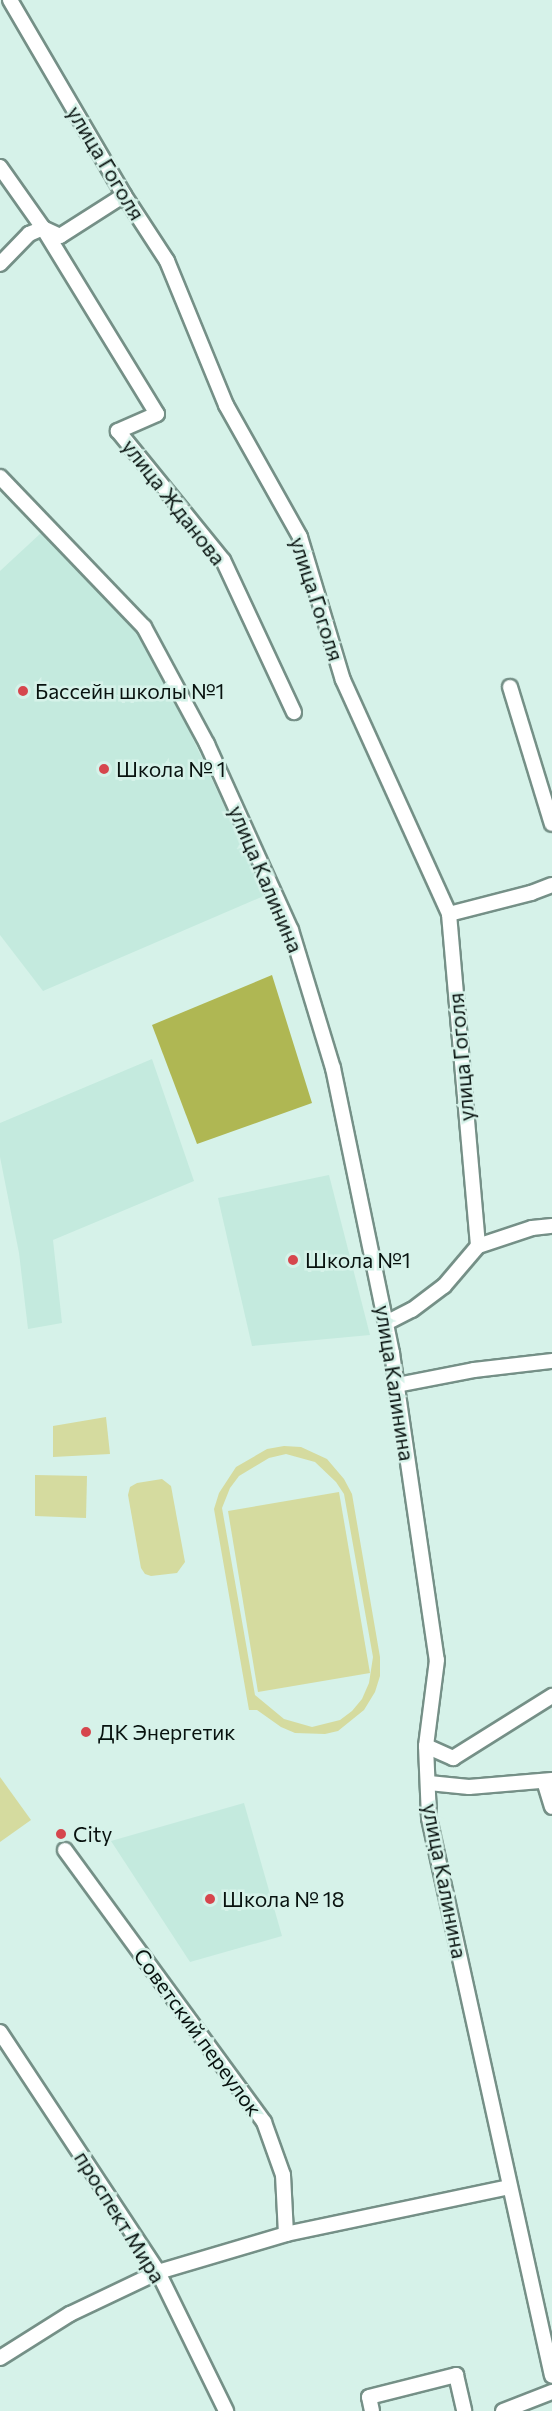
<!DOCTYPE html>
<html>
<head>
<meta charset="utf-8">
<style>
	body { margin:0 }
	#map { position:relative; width:552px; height:2411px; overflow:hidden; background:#d6f2e9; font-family:Commissioner,sans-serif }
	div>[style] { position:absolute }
	.built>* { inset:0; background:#c4eade }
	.green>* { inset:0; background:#d5db9f }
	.forest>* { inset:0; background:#afb753 }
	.roads { filter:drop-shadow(2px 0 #759087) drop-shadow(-2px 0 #759087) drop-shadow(0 2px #759087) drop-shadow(0 -2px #759087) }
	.minor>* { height:14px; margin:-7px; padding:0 7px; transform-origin:7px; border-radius:7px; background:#fff }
	.dots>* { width:16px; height:16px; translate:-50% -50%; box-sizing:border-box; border:3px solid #d6f2e9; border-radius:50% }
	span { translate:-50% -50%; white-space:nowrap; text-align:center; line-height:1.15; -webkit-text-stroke:5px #d6f2e9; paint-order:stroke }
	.street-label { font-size:21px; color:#08120f }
	.poi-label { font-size:21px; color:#08120f }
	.left { translate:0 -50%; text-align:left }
</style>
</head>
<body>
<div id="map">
	<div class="built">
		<div style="clip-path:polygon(41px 533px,148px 643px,266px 895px,43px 991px,0 935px,0 571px)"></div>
		<div style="clip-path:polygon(152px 1059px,194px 1181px,53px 1240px,62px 1323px,28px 1329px,19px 1253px,0 1157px,0 1123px)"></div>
		<div style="clip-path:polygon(329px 1175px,370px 1335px,252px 1346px,218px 1198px)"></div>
		<div style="clip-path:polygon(244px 1803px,282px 1936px,190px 1962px,111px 1841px)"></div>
	</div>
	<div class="green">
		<div style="clip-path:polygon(106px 1417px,110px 1454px,53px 1457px,53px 1426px)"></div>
		<div style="clip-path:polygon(evenodd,284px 1446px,301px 1447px,327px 1459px,344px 1479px,352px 1494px,380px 1657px,380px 1676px,375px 1692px,364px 1710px,338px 1731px,325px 1734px,295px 1733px,281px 1727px,257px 1710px,249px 1710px,214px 1509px,219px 1493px,236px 1467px,267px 1449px,284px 1446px,286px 1454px,315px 1462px,336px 1482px,344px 1494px,373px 1657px,369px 1683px,362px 1699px,352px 1711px,340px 1720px,312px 1727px,284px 1719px,255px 1695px,222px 1508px,230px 1488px,239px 1476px,269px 1458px,286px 1454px)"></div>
		<div style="clip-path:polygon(35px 1475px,87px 1476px,86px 1518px,35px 1516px)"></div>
		<div style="clip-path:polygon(162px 1479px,171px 1486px,185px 1562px,177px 1573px,151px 1576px,145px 1574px,141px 1568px,128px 1495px,130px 1487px,137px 1483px)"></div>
		<div style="clip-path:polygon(339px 1492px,370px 1673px,258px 1692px,228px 1511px)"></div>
		<div style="clip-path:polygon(0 1777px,31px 1820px,0 1842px)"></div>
	</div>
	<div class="forest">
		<div style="clip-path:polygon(272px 975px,312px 1103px,197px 1144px,152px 1025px)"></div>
	</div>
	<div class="roads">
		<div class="minor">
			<div style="left:10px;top:0;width:226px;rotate:59.7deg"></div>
			<div style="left:124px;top:195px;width:79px;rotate:56.9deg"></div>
			<div style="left:167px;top:261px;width:156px;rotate:67.7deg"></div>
			<div style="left:226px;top:405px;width:151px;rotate:60.7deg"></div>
			<div style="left:300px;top:537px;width:149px;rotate:73.3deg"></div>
			<div style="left:343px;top:680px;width:257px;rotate:65.6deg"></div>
			<div style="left:449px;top:914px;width:333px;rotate:85deg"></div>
			<div style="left:0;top:167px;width:75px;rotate:54.8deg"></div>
			<div style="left:43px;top:228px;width:218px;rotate:58.5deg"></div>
			<div style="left:157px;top:414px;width:43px;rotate:156.4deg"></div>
			<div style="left:118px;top:431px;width:166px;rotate:50.9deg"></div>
			<div style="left:223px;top:560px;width:168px;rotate:65deg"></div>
			<div style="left:0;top:264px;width:42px;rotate:-46deg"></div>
			<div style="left:29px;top:234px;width:15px;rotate:-23deg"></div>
			<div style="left:43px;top:228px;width:19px;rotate:25deg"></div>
			<div style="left:60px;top:236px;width:76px;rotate:-32.6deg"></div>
			<div style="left:0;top:477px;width:208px;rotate:46.2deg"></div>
			<div style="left:144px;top:627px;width:133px;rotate:61.7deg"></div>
			<div style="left:207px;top:744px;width:204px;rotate:65.7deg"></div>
			<div style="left:291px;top:930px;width:144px;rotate:73.1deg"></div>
			<div style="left:333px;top:1068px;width:291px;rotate:78.3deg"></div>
			<div style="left:392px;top:1353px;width:310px;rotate:81.7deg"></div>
			<div style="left:437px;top:1660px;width:87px;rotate:97.3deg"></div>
			<div style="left:426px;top:1746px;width:72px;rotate:87.6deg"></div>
			<div style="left:429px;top:1818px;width:571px;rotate:77.57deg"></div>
			<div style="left:510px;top:687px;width:143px;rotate:73deg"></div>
			<div style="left:449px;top:914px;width:85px;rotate:-14.4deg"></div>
			<div style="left:531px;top:893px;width:22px;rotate:-21deg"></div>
			<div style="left:386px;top:1323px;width:29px;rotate:-27deg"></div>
			<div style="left:412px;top:1310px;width:40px;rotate:-37deg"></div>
			<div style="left:444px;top:1286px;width:52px;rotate:-49.6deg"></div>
			<div style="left:478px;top:1246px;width:57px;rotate:-18.4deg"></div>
			<div style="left:532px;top:1228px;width:20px;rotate:-6deg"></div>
			<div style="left:397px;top:1385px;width:78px;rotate:-11deg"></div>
			<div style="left:474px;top:1370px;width:79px;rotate:-6.6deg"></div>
			<div style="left:426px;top:1746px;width:30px;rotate:24deg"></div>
			<div style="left:453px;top:1758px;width:117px;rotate:-32.1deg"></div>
			<div style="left:544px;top:1781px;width:27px;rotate:73deg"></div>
			<div style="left:429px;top:1783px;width:40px;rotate:5.7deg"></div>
			<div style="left:469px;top:1787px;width:83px;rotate:-4.8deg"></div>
			<div style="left:65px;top:1850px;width:337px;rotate:53.8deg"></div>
			<div style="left:264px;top:2122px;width:56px;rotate:70.3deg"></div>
			<div style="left:283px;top:2175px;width:59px;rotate:87.1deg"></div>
			<div style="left:0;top:2032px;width:287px;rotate:56.6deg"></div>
			<div style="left:158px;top:2272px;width:155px;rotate:63.9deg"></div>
			<div style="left:0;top:2358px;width:83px;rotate:-32.2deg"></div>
			<div style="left:70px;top:2314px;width:98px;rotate:-25.5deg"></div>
			<div style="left:158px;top:2272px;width:134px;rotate:-16.5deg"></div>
			<div style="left:286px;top:2234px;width:228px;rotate:-11.9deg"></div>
			<div style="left:372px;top:2411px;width:14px;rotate:-102deg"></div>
			<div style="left:369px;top:2397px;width:90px;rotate:-14.2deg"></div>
			<div style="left:456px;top:2375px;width:37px;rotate:77deg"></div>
			<div style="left:503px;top:2411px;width:53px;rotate:-21.2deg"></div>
		</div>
	</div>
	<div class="dots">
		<div style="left:23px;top:691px;background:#d6464d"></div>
		<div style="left:104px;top:769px;background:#d6464d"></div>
		<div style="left:293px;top:1260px;background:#d6464d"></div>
		<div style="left:86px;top:1732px;background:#d6464d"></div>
		<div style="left:61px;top:1834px;background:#d6464d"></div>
		<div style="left:210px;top:1899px;background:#d6464d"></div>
	</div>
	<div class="street-label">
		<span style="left:106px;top:163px;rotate:59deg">улица Гоголя</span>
		<span style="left:174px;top:502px;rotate:52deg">улица Жданова</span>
		<span style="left:317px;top:599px;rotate:72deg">улица Гоголя</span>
		<span style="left:266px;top:879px;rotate:67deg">улица Калинина</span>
		<span style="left:461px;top:1057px;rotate:-95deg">улица Гоголя</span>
		<span style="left:395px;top:1383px;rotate:81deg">улица Калинина</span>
		<span style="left:445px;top:1881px;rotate:79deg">улица Калинина</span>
		<span style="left:198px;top:2032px;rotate:54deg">Советский переулок</span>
		<span style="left:120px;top:2217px;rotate:58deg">проспект Мира</span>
	</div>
	<div class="poi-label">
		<span class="left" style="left:35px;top:691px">Бассейн школы №1</span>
		<span class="left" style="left:116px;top:769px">Школа № 1</span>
		<span class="left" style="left:305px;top:1260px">Школа №1</span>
		<span class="left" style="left:98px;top:1732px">ДК Энергетик</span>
		<span class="left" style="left:73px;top:1834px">City</span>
		<span class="left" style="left:222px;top:1899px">Школа № 18</span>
	</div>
</div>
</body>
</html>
